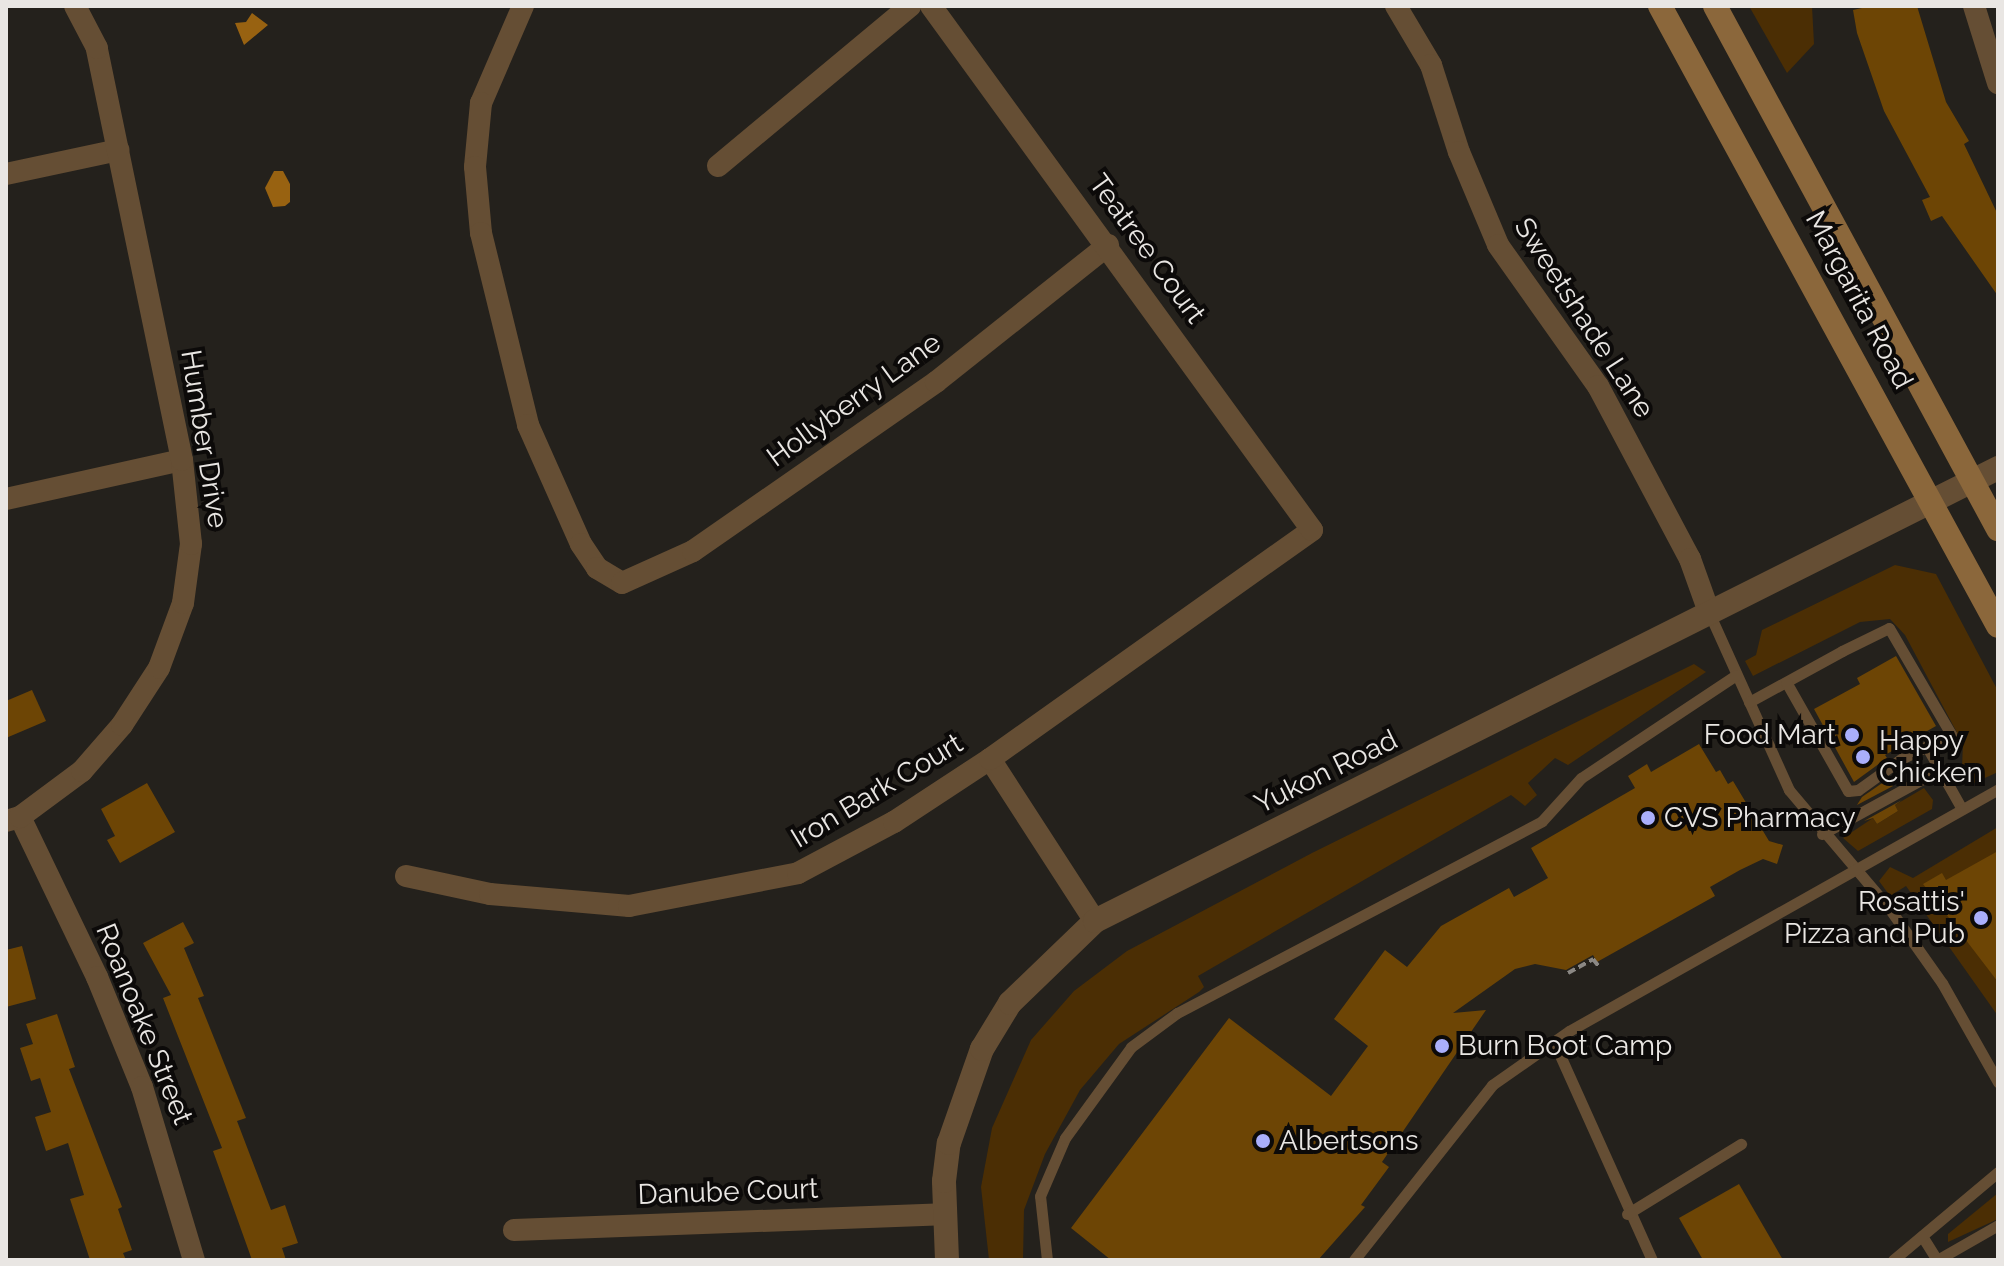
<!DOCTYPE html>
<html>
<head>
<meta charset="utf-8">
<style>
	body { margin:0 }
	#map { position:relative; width:2004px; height:1266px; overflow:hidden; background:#24211c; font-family:Raleway,sans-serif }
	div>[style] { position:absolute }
	.green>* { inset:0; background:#4b2e04 }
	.water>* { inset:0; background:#986211 }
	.building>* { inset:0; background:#6d4505 }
	.path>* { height:4px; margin-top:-2px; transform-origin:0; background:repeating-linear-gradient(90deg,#8b8884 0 8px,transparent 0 12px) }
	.service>* { height:11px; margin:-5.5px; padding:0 5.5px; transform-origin:5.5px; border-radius:5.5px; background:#654e34 }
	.minor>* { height:22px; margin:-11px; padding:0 11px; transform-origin:11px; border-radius:11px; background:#654e34 }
	.tertiary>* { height:24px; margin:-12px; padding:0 12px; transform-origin:12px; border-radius:12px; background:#654e34 }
	.secondary>* { height:24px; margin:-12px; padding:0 12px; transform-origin:12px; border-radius:12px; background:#8b673b }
	.dots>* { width:22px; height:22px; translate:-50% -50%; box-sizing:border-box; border:4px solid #0c0a09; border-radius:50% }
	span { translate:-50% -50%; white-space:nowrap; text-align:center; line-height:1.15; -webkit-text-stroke:8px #0c0a09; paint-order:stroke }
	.street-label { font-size:28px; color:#e9e6e3 }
	.poi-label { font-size:28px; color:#e9e6e3 }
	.right { translate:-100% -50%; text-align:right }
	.left { translate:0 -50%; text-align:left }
	.frame { position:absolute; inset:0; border:8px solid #e9e6e3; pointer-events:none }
</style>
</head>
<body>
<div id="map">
	<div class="green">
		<div style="clip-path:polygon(1749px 6px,1812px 6px,1814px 44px,1787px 73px)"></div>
		<div style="clip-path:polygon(1895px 565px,1936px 574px,1998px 691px,1998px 772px,1974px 783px,1962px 767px,1963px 744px,1905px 635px,1890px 619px,1860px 622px,1753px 676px,1745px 661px,1756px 655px,1762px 630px)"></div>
		<div style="clip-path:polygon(1694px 664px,1706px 672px,1568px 765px,1555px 758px,1528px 783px,1537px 795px,1525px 806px,1511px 795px,1198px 976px,1204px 987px,1199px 992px,1119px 1044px,1080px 1090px,1045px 1154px,1024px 1210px,1023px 1260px,989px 1260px,981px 1187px,992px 1128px,1031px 1040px,1074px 991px,1127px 951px,1312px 853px)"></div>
		<div style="clip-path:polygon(1924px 788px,1933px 800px,1932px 809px,1858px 851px,1843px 838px,1873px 818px,1877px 824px,1898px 811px,1895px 805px)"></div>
		<div style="clip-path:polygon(1998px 827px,1998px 1016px,1906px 886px,1890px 896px,1879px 881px,1890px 867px,1913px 878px)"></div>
		<div style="clip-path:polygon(1998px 1193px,1998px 1219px,1948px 1242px,1948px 1234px)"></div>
	</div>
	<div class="water">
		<div style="clip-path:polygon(252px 13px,268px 25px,244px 45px,235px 23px,246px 22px)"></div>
		<div style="clip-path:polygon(274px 171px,283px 171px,290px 184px,290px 202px,285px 206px,273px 207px,265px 188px)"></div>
	</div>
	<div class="building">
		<div style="clip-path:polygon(1871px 6px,1917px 6px,1946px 102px,1969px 141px,1964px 144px,1998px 215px,1998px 296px,1942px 216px,1931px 221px,1922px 200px,1930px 197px,1884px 111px,1857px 33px,1853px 10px)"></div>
		<div style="clip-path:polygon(1896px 656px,1936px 726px,1885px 755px,1887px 758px,1854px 782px,1814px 709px,1860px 684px,1857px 678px)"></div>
		<div style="clip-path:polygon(32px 690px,46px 721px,6px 738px,6px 701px)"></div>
		<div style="clip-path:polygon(1699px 744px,1716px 772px,1720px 770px,1728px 784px,1733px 781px,1769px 841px,1783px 845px,1777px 864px,1763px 859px,1740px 870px,1710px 887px,1715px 896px,1597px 962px,1593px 955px,1566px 970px,1535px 964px,1515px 969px,1453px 1013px,1486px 1010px,1382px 1162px,1389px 1167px,1361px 1205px,1365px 1207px,1318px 1260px,1111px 1260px,1071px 1228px,1229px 1018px,1331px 1096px,1368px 1046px,1334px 1019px,1385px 950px,1407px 967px,1441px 926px,1509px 888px,1514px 897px,1548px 878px,1531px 848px,1635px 788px,1628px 776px,1647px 764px,1651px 772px)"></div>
		<div style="clip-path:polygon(1888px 779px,1893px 786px,1857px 805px,1862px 797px)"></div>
		<div style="clip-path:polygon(147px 783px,175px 832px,120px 863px,107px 840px,115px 836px,101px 809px)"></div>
		<div style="clip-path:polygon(1902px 800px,1895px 805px,1898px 811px,1877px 824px,1873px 818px,1864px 821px)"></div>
		<div style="clip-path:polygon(1998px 851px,1998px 982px,1923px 884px,1942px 873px,1946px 880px)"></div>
		<div style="clip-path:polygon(183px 922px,194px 943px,184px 948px,204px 996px,198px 998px,246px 1118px,237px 1121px,271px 1210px,285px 1205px,298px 1243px,282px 1248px,286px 1260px,252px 1260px,213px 1151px,222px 1148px,163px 998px,171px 995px,143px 943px)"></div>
		<div style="clip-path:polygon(22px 946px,36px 999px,6px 1007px,6px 950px)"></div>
		<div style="clip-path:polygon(57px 1014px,75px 1067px,69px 1069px,122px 1207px,118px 1209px,132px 1250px,123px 1253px,126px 1260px,90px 1260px,70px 1199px,84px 1195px,68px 1143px,46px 1151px,35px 1117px,51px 1112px,40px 1078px,31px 1081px,20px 1048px,33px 1044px,26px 1024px)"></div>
		<div style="clip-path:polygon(1739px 1184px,1783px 1260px,1703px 1260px,1679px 1218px)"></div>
	</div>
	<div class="path">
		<div style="left:1568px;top:973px;width:29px;rotate:-29deg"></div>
		<div style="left:1593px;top:959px;width:11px;rotate:52deg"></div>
	</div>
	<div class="service">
		<div style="left:1710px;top:615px;width:192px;rotate:65.7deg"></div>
		<div style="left:1789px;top:790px;width:155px;rotate:49.7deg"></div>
		<div style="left:1889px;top:908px;width:92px;rotate:54.8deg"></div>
		<div style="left:1942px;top:983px;width:114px;rotate:60.5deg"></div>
		<div style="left:1749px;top:702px;width:106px;rotate:-28.7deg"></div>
		<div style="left:1842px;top:651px;width:52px;rotate:-26.1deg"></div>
		<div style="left:1889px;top:628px;width:123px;rotate:59.7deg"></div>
		<div style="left:1951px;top:734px;width:56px;rotate:153.4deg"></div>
		<div style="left:1901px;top:759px;width:53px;rotate:144.2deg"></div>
		<div style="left:1858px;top:790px;width:10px;rotate:174deg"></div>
		<div style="left:1848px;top:791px;width:125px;rotate:-119.6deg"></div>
		<div style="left:1927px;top:747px;width:71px;rotate:60.6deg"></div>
		<div style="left:1822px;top:834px;width:133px;rotate:-28.7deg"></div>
		<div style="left:1554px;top:1042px;width:239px;rotate:65.8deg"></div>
		<div style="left:1627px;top:1214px;width:134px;rotate:-31.6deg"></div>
		<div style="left:1922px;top:1236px;width:28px;rotate:58deg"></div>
		<div style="left:1047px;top:1260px;width:64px;rotate:-96.2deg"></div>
		<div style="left:1040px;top:1196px;width:63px;rotate:-66.7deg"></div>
		<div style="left:1065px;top:1138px;width:112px;rotate:-54deg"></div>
		<div style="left:1131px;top:1047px;width:57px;rotate:-36.5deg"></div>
		<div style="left:1177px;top:1013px;width:412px;rotate:-27.7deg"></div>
		<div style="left:1542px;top:821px;width:58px;rotate:-47.8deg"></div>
		<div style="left:1581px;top:778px;width:186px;rotate:-33.6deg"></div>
		<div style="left:1354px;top:1260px;width:223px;rotate:-51.7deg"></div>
		<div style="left:1492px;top:1085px;width:94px;rotate:-35deg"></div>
		<div style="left:1569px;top:1031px;width:493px;rotate:-29.4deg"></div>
		<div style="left:1893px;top:1260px;width:137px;rotate:-40deg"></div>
		<div style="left:1937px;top:1260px;width:70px;rotate:-29.8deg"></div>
	</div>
	<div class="minor">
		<div style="left:523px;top:6px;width:106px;rotate:113.4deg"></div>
		<div style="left:481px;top:103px;width:64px;rotate:95.4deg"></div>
		<div style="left:475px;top:167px;width:66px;rotate:84.8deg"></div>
		<div style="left:481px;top:233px;width:198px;rotate:76.2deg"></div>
		<div style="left:528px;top:425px;width:130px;rotate:66deg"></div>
		<div style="left:581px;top:544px;width:29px;rotate:56deg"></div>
		<div style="left:597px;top:568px;width:29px;rotate:31deg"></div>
		<div style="left:622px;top:583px;width:78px;rotate:-24.3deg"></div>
		<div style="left:693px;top:551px;width:296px;rotate:-34.8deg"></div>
		<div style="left:936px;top:382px;width:220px;rotate:-38.5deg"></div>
		<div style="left:1396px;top:6px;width:69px;rotate:59.3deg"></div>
		<div style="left:1431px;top:65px;width:91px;rotate:72.2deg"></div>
		<div style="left:1459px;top:152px;width:101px;rotate:67.2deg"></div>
		<div style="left:1498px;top:245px;width:173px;rotate:54.7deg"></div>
		<div style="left:1598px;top:386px;width:196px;rotate:62deg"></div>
		<div style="left:1690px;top:559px;width:59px;rotate:70.3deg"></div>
		<div style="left:1974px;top:6px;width:81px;rotate:72.7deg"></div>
		<div style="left:718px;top:166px;width:250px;rotate:-39.8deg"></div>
		<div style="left:6px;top:174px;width:115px;rotate:-12.1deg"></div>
		<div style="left:6px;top:499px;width:180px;rotate:-12.5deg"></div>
		<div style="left:990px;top:759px;width:193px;rotate:57.1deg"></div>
		<div style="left:20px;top:817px;width:178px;rotate:64.3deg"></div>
		<div style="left:97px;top:977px;width:119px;rotate:67.8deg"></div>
		<div style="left:142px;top:1087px;width:181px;rotate:73.3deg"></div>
		<div style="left:6px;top:821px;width:15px;rotate:-16deg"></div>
		<div style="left:20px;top:817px;width:77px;rotate:-36.6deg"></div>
		<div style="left:82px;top:771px;width:61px;rotate:-49deg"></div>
		<div style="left:122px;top:725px;width:68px;rotate:-57deg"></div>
		<div style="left:159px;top:668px;width:69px;rotate:-69.7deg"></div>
		<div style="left:183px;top:603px;width:60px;rotate:-82.3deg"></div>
		<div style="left:191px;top:544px;width:84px;rotate:-96.1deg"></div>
		<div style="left:182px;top:460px;width:421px;rotate:-101.7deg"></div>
		<div style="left:97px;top:48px;width:47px;rotate:-117.6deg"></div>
		<div style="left:406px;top:876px;width:86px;rotate:12.1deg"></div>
		<div style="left:490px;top:894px;width:140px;rotate:4.9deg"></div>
		<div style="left:629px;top:906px;width:172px;rotate:-11deg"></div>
		<div style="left:798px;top:873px;width:109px;rotate:-28deg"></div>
		<div style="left:894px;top:822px;width:115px;rotate:-33.3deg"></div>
		<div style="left:990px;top:759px;width:395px;rotate:-35.4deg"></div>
		<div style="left:1312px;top:530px;width:648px;rotate:-126.02deg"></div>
		<div style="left:514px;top:1230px;width:429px;rotate:-2.1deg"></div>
	</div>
	<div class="tertiary">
		<div style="left:947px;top:1260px;width:79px;rotate:-92.2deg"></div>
		<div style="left:944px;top:1181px;width:38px;rotate:-83deg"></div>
		<div style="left:949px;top:1143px;width:100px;rotate:-70.7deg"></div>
		<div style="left:982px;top:1049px;width:54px;rotate:-58.7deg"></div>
		<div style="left:1010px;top:1003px;width:118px;rotate:-44deg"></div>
		<div style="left:1095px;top:921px;width:1010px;rotate:-26.64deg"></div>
	</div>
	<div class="secondary">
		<div style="left:1660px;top:6px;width:706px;rotate:61.4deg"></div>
		<div style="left:1715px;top:6px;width:595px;rotate:61.58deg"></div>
	</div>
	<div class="dots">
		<div style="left:1852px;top:735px;background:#aaaffb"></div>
		<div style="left:1863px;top:757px;background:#aaaffb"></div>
		<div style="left:1648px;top:818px;background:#aaaffb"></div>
		<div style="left:1981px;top:918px;background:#aaaffb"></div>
		<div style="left:1442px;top:1046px;background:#aaaffb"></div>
		<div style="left:1263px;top:1141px;background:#aaaffb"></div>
	</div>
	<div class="street-label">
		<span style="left:1147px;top:249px;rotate:54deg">Teatree Court</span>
		<span style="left:1859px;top:300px;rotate:62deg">Margarita Road</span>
		<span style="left:1584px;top:318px;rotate:57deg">Sweetshade Lane</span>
		<span style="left:854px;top:400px;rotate:-36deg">Hollyberry Lane</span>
		<span style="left:204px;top:439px;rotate:81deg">Humber Drive</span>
		<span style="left:1326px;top:772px;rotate:-26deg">Yukon Road</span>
		<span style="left:877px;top:791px;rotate:-31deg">Iron Bark Court</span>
		<span style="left:144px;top:1024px;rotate:68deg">Roanoake Street</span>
		<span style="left:728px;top:1192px;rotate:-2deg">Danube Court</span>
	</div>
	<div class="poi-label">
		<span class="right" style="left:1836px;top:735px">Food Mart</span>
		<span class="left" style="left:1879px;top:757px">Happy<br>Chicken</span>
		<span class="left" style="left:1664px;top:818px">CVS Pharmacy</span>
		<span class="right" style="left:1965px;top:918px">Rosattis'<br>Pizza and Pub</span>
		<span class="left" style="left:1458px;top:1046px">Burn Boot Camp</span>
		<span class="left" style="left:1279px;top:1141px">Albertsons</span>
	</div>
	<div class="frame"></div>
</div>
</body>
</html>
